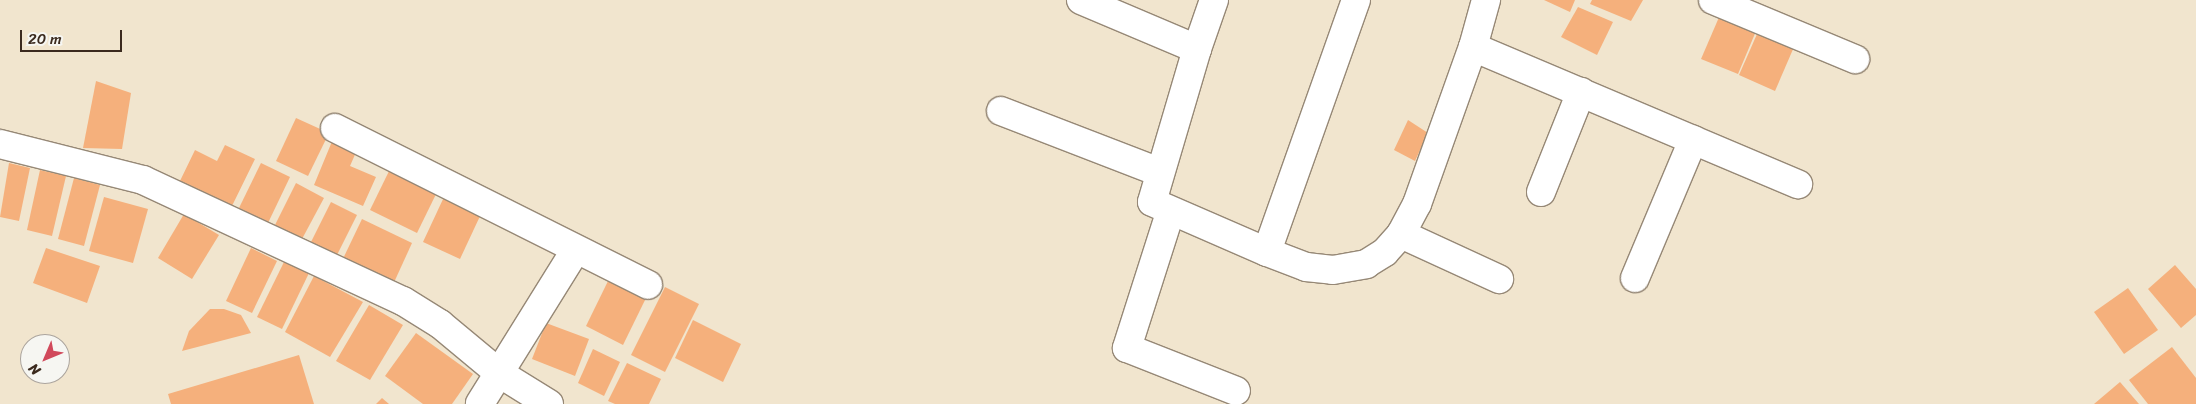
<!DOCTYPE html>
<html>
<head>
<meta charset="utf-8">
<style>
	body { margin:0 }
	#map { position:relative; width:2196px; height:404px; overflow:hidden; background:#f1e5ce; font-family:Sriracha,sans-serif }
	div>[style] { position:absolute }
	.building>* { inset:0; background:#f5b07c }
	.roads { filter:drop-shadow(1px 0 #968876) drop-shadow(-1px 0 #968876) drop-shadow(0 1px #968876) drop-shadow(0 -1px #968876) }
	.minor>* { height:28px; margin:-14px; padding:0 14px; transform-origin:14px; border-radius:14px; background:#fff }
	span { translate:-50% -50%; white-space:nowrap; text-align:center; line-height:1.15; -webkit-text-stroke:4px #f6f6f2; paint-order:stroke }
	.north { position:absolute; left:20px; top:334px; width:50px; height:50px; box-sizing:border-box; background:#f6f6f2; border:1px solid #aba49d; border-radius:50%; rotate:225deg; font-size:14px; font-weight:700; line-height:20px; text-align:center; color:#3b2a1e }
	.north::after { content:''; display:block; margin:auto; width:18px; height:22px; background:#d1495b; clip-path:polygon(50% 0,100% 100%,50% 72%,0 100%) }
	.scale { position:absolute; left:20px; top:30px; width:102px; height:22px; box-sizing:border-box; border:2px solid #3b2a1e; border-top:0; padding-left:6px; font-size:15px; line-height:18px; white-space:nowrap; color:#3b2a1e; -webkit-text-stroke:4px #f6f6f2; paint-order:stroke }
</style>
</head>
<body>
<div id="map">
	<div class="building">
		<div style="clip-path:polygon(1544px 0,1575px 0,1570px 12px)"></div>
		<div style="clip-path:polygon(1592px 0,1643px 0,1631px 21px,1590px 4px)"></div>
		<div style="clip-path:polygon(1578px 7px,1613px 22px,1597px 55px,1561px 37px)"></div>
		<div style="clip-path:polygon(1723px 8px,1759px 24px,1738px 74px,1701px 59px)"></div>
		<div style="clip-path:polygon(1761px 25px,1797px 40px,1775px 91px,1739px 75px)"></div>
		<div style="clip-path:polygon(96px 81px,131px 93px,122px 149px,83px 148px)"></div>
		<div style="clip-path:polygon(296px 118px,329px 133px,308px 176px,276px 161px)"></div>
		<div style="clip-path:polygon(1408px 120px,1428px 133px,1415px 161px,1394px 150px)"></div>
		<div style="clip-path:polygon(333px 139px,357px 150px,350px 166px,376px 177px,363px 206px,314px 185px)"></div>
		<div style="clip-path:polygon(225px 145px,255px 159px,231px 208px,179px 183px,195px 150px,217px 161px)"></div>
		<div style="clip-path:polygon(9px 163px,30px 168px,19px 221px,0 217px)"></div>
		<div style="clip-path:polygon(261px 163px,290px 177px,268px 223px,239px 208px)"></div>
		<div style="clip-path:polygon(392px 165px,439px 188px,417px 233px,370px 210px)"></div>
		<div style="clip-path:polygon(40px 170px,66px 176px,52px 236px,27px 230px)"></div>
		<div style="clip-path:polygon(74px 178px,100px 185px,84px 246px,58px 239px)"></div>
		<div style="clip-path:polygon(296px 183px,324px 198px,302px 239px,275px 225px)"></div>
		<div style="clip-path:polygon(104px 197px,148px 209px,133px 263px,89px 251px)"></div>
		<div style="clip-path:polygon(444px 197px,481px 214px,460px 259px,423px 242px)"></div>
		<div style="clip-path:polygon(331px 202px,357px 215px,335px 259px,309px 246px)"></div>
		<div style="clip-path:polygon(184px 214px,219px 235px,192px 279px,158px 258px)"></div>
		<div style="clip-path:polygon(362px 219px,412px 243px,391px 289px,340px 265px)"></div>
		<div style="clip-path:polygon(46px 248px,100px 266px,87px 303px,33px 283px)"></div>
		<div style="clip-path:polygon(251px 248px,277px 261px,252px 313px,226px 301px)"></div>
		<div style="clip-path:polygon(284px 262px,309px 273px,282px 329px,257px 317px)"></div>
		<div style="clip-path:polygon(2175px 265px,2196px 289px,2196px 315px,2181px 328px,2148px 289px)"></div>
		<div style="clip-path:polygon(314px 276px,363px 302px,330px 357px,285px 332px)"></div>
		<div style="clip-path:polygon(610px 277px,647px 296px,623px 345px,586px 326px)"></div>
		<div style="clip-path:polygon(665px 287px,699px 304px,665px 372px,631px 355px)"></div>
		<div style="clip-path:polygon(2128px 288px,2158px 330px,2124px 354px,2094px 312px)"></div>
		<div style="clip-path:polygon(369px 305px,403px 325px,370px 380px,336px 361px)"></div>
		<div style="clip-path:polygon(210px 309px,224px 309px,241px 315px,251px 333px,182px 351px,189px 331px)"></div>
		<div style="clip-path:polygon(693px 320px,741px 344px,723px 382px,675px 358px)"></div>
		<div style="clip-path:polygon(546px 323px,589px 339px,575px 376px,532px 359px)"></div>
		<div style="clip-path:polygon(416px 333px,473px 374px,452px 404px,423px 404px,385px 376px)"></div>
		<div style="clip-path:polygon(2172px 347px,2196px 378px,2196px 404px,2148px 404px,2129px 380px)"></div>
		<div style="clip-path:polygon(593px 349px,620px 362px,604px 396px,578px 383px)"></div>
		<div style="clip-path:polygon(299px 355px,314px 404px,171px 404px,168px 394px)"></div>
		<div style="clip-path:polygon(627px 363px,661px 379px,649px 404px,615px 404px,608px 401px)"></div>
		<div style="clip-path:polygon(2120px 382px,2139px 404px,2094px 404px)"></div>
		<div style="clip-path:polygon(382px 398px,389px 404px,376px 404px)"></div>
	</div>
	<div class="roads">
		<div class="minor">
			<div style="left:1081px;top:0;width:126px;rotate:22.9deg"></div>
			<div style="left:1197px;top:49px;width:159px;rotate:106.4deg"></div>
			<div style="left:1152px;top:202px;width:125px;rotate:23.5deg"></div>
			<div style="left:1356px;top:0;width:267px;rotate:109.5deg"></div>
			<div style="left:1267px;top:252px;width:42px;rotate:21deg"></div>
			<div style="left:1306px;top:267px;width:27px;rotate:6deg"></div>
			<div style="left:1333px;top:270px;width:34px;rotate:-10deg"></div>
			<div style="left:1366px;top:264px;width:22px;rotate:-32deg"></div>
			<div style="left:1385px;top:252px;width:24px;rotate:-48deg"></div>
			<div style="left:1401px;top:234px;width:34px;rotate:-62deg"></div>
			<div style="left:1417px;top:204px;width:167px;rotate:-70.4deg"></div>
			<div style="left:1473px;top:47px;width:49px;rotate:-74.5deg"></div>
			<div style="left:1713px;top:0;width:154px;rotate:22.6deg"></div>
			<div style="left:1473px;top:47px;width:353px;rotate:22.9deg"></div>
			<div style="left:1197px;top:49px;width:52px;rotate:-70.9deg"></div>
			<div style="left:1001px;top:111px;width:169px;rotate:21.1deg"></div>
			<div style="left:335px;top:128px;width:350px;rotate:26.6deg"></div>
			<div style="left:0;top:144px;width:147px;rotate:14.1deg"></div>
			<div style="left:143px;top:180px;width:287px;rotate:25deg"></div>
			<div style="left:403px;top:301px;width:44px;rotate:31.9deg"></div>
			<div style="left:440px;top:324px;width:77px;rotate:39.7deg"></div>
			<div style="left:499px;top:373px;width:36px;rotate:122deg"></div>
			<div style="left:1541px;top:192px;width:108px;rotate:-68.2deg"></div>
			<div style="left:1170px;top:213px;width:142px;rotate:107.7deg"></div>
			<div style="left:1127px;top:348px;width:117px;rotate:21.5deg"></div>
			<div style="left:1401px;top:234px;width:108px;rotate:24.7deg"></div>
			<div style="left:1635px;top:278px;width:150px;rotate:-67.2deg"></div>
			<div style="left:549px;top:404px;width:59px;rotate:-148.2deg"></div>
			<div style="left:499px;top:373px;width:144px;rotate:-58.1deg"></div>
		</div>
	</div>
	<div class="north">N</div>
	<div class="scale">20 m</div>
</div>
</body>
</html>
